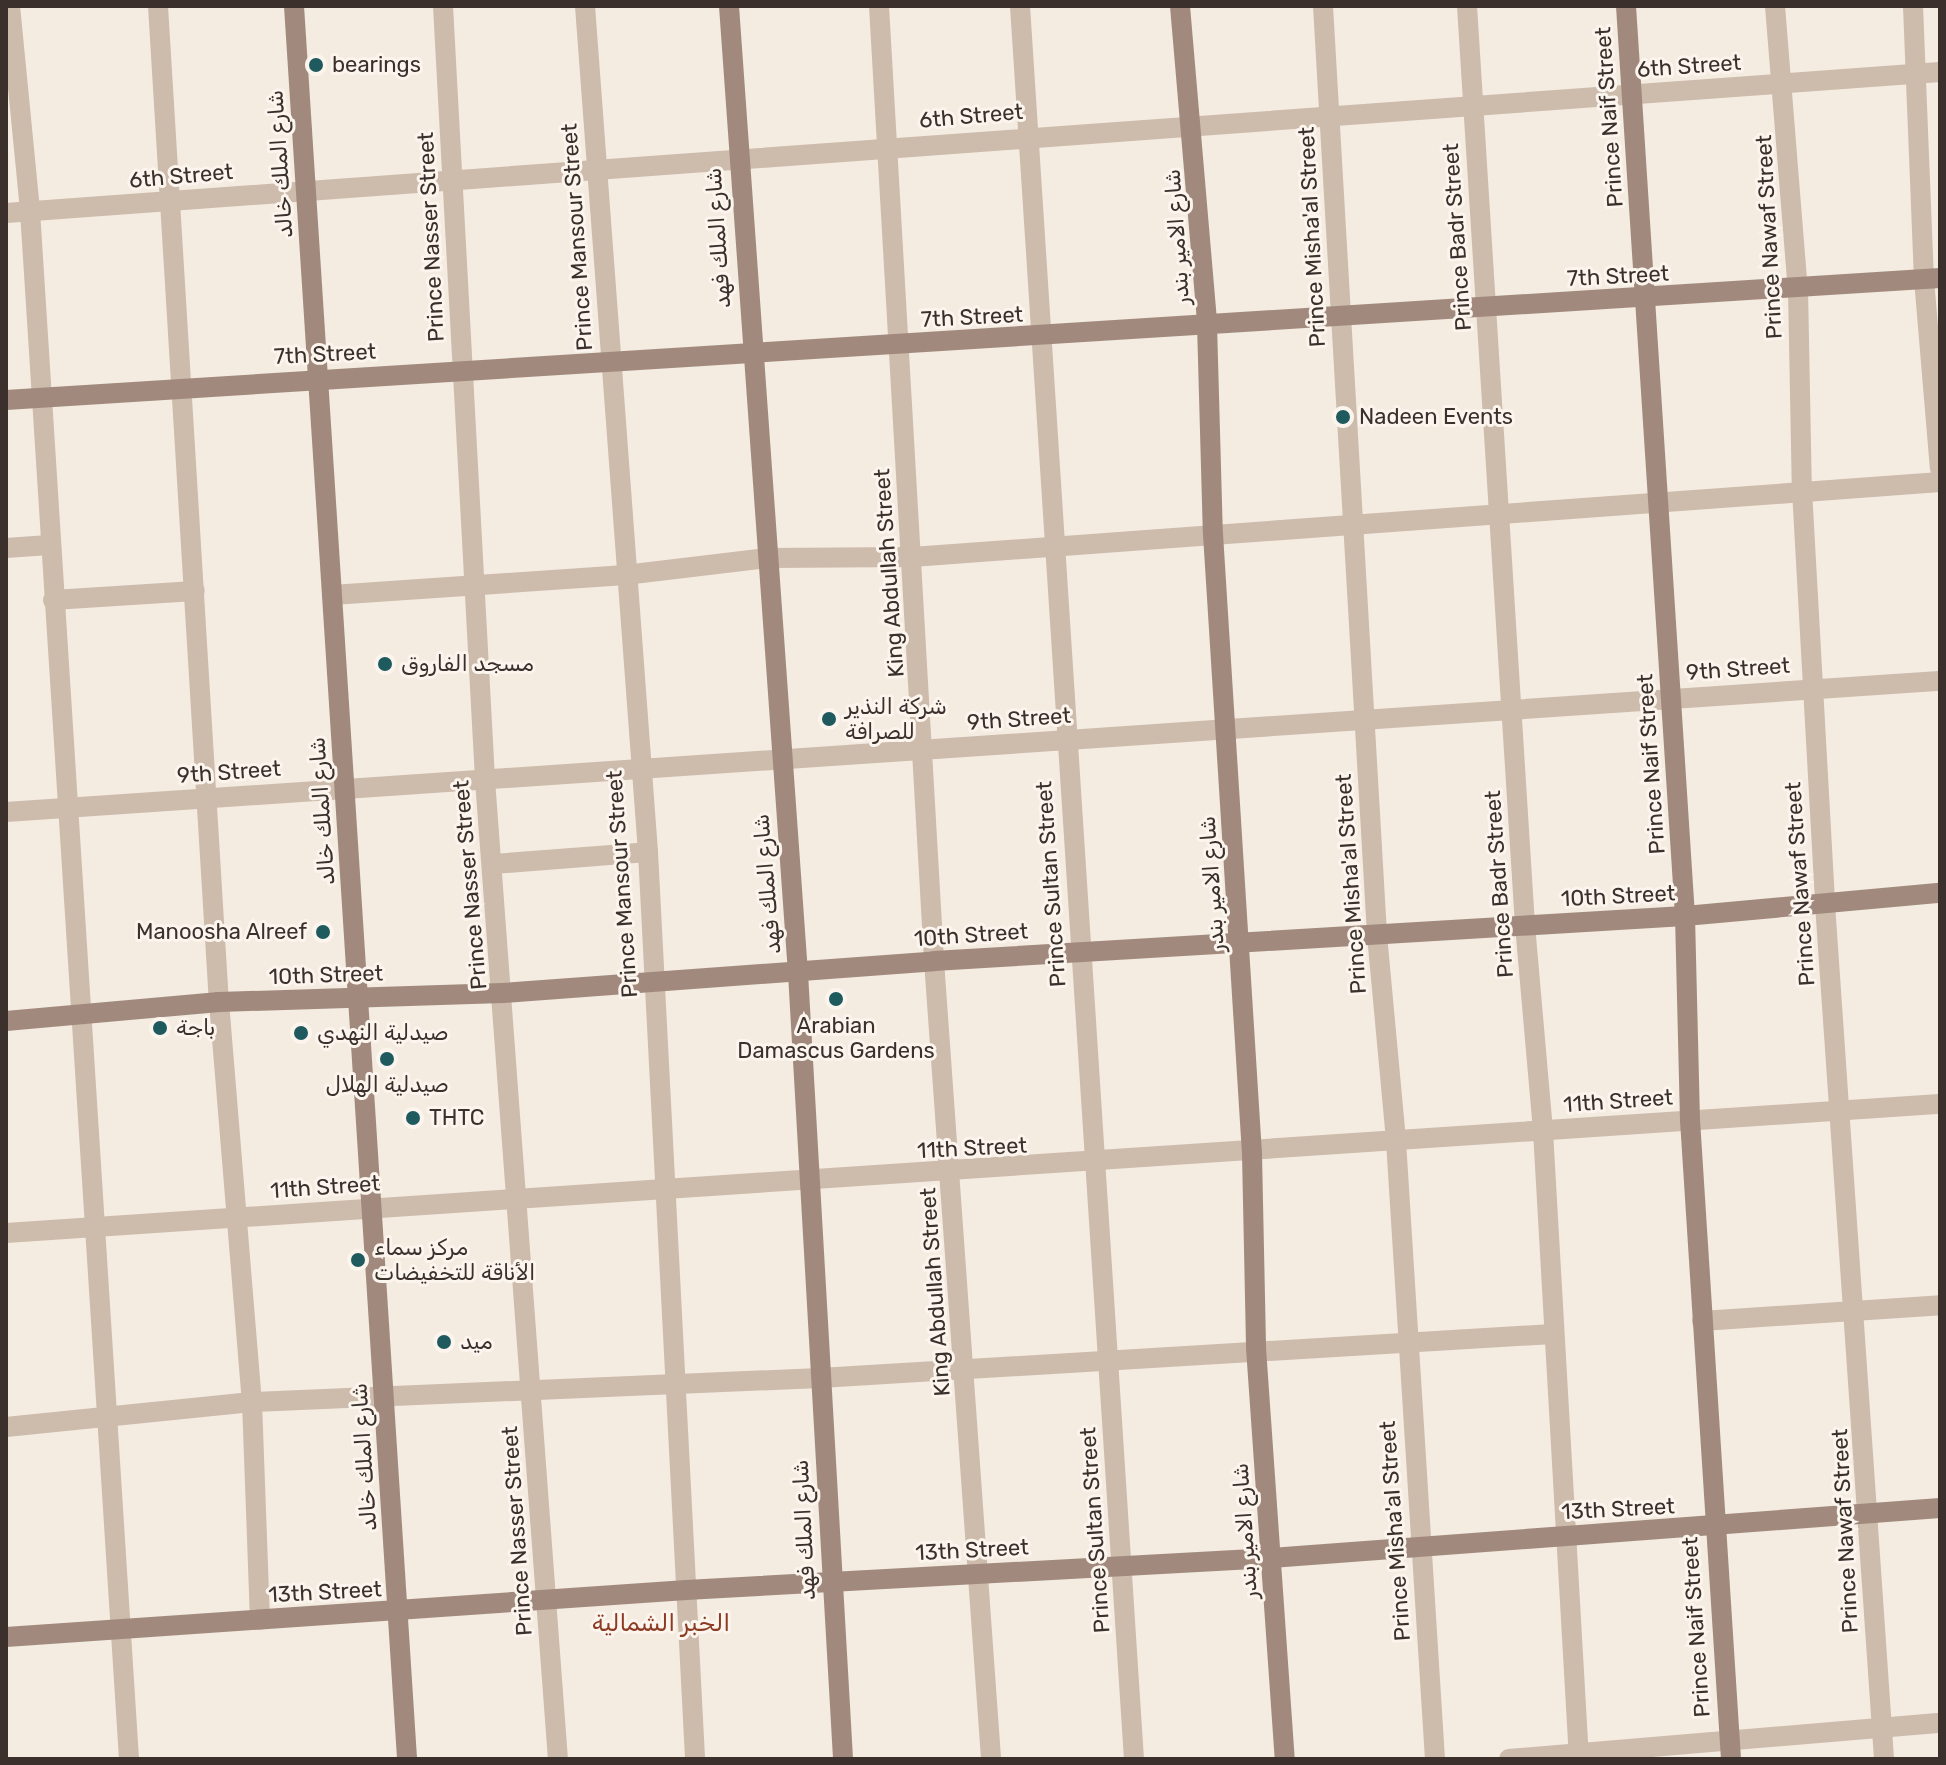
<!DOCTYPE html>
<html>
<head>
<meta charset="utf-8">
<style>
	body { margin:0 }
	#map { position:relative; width:1946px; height:1765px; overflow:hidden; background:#f4ebe1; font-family:Rubik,"Noto Sans Arabic",sans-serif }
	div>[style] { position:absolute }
	.street>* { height:20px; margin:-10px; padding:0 10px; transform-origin:10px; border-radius:10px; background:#cdbbac }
	.secondary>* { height:20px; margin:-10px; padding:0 10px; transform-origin:10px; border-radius:10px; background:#a18a7d }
	.dots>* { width:22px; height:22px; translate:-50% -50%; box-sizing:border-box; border:4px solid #fbf5ee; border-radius:50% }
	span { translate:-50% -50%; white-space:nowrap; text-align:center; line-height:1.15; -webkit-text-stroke:6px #fbf5ee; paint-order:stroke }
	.poi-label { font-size:22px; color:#3b302b }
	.left { translate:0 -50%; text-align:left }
	.right { translate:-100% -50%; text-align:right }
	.street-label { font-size:22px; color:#3b302b }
	.neighbourhood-label { font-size:24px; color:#8c3b22 }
	.frame { position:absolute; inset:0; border:8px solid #3b302b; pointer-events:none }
</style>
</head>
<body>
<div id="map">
	<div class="street">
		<div style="left:10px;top:6px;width:206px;rotate:84.4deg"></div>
		<div style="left:30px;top:211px;width:1551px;rotate:86.34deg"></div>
		<div style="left:158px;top:6px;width:998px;rotate:86.5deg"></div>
		<div style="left:219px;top:1002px;width:401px;rotate:85.3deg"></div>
		<div style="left:252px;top:1402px;width:218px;rotate:87.9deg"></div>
		<div style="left:443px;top:6px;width:775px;rotate:86.89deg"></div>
		<div style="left:485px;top:780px;width:982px;rotate:85.74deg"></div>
		<div style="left:585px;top:6px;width:848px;rotate:85.74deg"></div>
		<div style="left:648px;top:852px;width:908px;rotate:87.03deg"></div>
		<div style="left:879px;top:6px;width:957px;rotate:86.7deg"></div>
		<div style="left:934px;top:961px;width:800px;rotate:85.91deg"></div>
		<div style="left:1020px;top:6px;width:1757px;rotate:86.28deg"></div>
		<div style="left:1323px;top:6px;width:931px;rotate:86.67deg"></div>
		<div style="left:1377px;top:935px;width:207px;rotate:84.7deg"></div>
		<div style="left:1396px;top:1141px;width:619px;rotate:86.39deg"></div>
		<div style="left:1467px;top:6px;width:921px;rotate:86.39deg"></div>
		<div style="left:1525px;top:925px;width:207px;rotate:85deg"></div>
		<div style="left:1543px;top:1131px;width:629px;rotate:86.72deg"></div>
		<div style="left:1775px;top:6px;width:284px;rotate:85.4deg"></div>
		<div style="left:1798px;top:289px;width:201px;rotate:88.9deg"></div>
		<div style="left:1802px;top:490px;width:415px;rotate:86.8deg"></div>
		<div style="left:1825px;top:904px;width:857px;rotate:86.05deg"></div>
		<div style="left:1913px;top:6px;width:273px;rotate:87.7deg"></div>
		<div style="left:1924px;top:279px;width:190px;rotate:85.2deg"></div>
		<div style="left:6px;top:213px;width:1939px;rotate:-4.17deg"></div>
		<div style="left:6px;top:548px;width:43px;rotate:-4deg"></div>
		<div style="left:332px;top:595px;width:294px;rotate:-3.9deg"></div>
		<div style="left:625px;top:575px;width:144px;rotate:-6.8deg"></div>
		<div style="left:768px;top:558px;width:144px;rotate:-0.4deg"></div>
		<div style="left:912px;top:557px;width:1031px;rotate:-4.17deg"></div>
		<div style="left:53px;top:600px;width:142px;rotate:-3.6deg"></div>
		<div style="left:6px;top:812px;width:1938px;rotate:-3.88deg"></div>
		<div style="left:493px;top:864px;width:155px;rotate:-4.4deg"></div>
		<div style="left:6px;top:1233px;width:1938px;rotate:-3.82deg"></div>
		<div style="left:1702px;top:1321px;width:239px;rotate:-3.8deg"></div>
		<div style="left:6px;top:1427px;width:247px;rotate:-5.8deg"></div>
		<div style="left:252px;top:1402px;width:569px;rotate:-2.42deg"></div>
		<div style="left:820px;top:1378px;width:734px;rotate:-3.44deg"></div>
		<div style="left:1509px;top:1759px;width:433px;rotate:-4.8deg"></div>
	</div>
	<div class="secondary">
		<div style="left:294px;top:6px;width:1757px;rotate:86.31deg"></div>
		<div style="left:729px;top:6px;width:969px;rotate:85.92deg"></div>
		<div style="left:798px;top:973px;width:787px;rotate:86.72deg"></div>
		<div style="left:1180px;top:6px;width:319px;rotate:85.1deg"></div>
		<div style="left:1207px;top:324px;width:210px;rotate:88.4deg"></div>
		<div style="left:1213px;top:534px;width:621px;rotate:86.4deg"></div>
		<div style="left:1252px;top:1154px;width:194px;rotate:88.8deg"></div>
		<div style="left:1256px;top:1348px;width:412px;rotate:86deg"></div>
		<div style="left:1626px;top:6px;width:912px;rotate:86.29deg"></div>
		<div style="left:1685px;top:916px;width:204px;rotate:88.6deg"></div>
		<div style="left:1690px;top:1120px;width:640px;rotate:86.33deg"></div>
		<div style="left:6px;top:400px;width:1938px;rotate:-3.61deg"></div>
		<div style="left:6px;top:1021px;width:214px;rotate:-5.1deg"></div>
		<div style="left:219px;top:1002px;width:284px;rotate:-1.8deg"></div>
		<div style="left:503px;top:993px;width:432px;rotate:-4.2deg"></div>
		<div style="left:934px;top:961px;width:752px;rotate:-3.43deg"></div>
		<div style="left:1685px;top:916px;width:256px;rotate:-5.2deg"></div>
		<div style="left:6px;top:1637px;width:682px;rotate:-3.95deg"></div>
		<div style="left:686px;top:1590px;width:586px;rotate:-3.13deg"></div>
		<div style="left:1271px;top:1558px;width:671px;rotate:-4.27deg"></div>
	</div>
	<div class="dots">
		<div style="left:316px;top:65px;background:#1f5a5e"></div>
		<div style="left:1343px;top:417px;background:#1f5a5e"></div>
		<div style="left:385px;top:664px;background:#1f5a5e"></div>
		<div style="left:829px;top:719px;background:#1f5a5e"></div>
		<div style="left:323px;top:932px;background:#1f5a5e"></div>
		<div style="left:836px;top:999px;background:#1f5a5e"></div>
		<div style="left:160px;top:1028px;background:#1f5a5e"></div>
		<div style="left:301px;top:1033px;background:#1f5a5e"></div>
		<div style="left:387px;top:1059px;background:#1f5a5e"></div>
		<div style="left:413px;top:1118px;background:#1f5a5e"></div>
		<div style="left:358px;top:1260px;background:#1f5a5e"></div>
		<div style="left:444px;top:1342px;background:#1f5a5e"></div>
	</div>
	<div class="poi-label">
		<span class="left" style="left:332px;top:65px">bearings</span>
		<span class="left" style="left:1359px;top:417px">Nadeen Events</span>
		<span class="left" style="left:401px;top:664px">مسجد الفاروق</span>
		<span class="left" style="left:845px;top:719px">شركة النذير<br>للصرافة</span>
		<span class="right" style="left:307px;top:932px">Manoosha Alreef</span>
		<span style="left:836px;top:1038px">Arabian<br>Damascus Gardens</span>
		<span class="left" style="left:176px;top:1028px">باجة</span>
		<span class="left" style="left:317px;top:1033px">صيدلية النهدي</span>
		<span style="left:387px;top:1085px">صيدلية الهلال</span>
		<span class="left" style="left:429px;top:1118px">THTC</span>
		<span class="left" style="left:374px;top:1260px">مركز سماء<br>الأناقة للتخفيضات</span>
		<span class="left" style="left:460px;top:1342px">ميد</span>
	</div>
	<div class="street-label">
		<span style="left:1689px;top:66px;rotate:-4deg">6th Street</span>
		<span style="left:971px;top:116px;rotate:-5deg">6th Street</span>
		<span style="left:1609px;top:117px;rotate:-94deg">Prince Naif Street</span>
		<span style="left:280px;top:164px;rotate:-94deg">شارع الملك خالد</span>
		<span style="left:181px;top:176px;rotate:-5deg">6th Street</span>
		<span style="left:431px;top:237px;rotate:-93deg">Prince Nasser Street</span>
		<span style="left:577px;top:237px;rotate:-94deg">Prince Mansour Street</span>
		<span style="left:1177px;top:237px;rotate:-94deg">شارع الامير بندر</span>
		<span style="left:1312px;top:237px;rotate:-93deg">Prince Misha'al Street</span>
		<span style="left:1457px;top:237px;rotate:-94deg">Prince Badr Street</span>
		<span style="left:1769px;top:237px;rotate:-93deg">Prince Nawaf Street</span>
		<span style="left:718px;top:238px;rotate:-94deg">شارع الملك فهد</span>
		<span style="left:1618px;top:276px;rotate:-3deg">7th Street</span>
		<span style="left:972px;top:317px;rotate:-3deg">7th Street</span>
		<span style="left:325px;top:354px;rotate:-3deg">7th Street</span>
		<span style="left:889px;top:573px;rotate:-94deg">King Abdullah Street</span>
		<span style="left:1738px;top:669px;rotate:-4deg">9th Street</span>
		<span style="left:1019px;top:719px;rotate:-4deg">9th Street</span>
		<span style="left:1651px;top:764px;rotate:-94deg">Prince Naif Street</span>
		<span style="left:229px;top:772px;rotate:-4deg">9th Street</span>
		<span style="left:322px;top:811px;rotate:-94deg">شارع الملك خالد</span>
		<span style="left:622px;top:884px;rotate:-94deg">Prince Mansour Street</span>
		<span style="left:767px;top:884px;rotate:-95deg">شارع الملك فهد</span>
		<span style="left:1051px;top:884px;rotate:-94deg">Prince Sultan Street</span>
		<span style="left:1212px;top:884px;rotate:-94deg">شارع الامير بندر</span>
		<span style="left:1351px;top:884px;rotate:-94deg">Prince Misha'al Street</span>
		<span style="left:1499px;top:884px;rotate:-94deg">Prince Badr Street</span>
		<span style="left:1800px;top:884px;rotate:-94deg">Prince Nawaf Street</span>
		<span style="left:470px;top:885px;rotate:-95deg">Prince Nasser Street</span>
		<span style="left:1618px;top:896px;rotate:-3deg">10th Street</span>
		<span style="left:971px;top:935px;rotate:-4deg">10th Street</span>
		<span style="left:326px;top:975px;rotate:-2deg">10th Street</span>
		<span style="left:1618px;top:1101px;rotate:-4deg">11th Street</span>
		<span style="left:972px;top:1148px;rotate:-3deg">11th Street</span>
		<span style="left:325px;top:1187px;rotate:-4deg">11th Street</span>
		<span style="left:935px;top:1292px;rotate:-94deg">King Abdullah Street</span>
		<span style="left:364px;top:1457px;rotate:-94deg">شارع الملك خالد</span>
		<span style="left:1618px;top:1509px;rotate:-3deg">13th Street</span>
		<span style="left:804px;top:1530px;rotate:-93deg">شارع الملك فهد</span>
		<span style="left:1095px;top:1530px;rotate:-94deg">Prince Sultan Street</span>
		<span style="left:517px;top:1531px;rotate:-94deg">Prince Nasser Street</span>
		<span style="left:1245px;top:1531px;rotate:-94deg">شارع الامير بندر</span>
		<span style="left:1395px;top:1531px;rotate:-94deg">Prince Misha'al Street</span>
		<span style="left:1845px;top:1531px;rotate:-93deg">Prince Nawaf Street</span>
		<span style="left:972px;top:1550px;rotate:-3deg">13th Street</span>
		<span style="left:325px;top:1592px;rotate:-3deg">13th Street</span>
		<span style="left:1696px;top:1627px;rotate:-94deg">Prince Naif Street</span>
	</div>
	<div class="neighbourhood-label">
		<span style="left:661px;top:1624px">الخبر الشمالية</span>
	</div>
	<div class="frame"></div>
</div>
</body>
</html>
